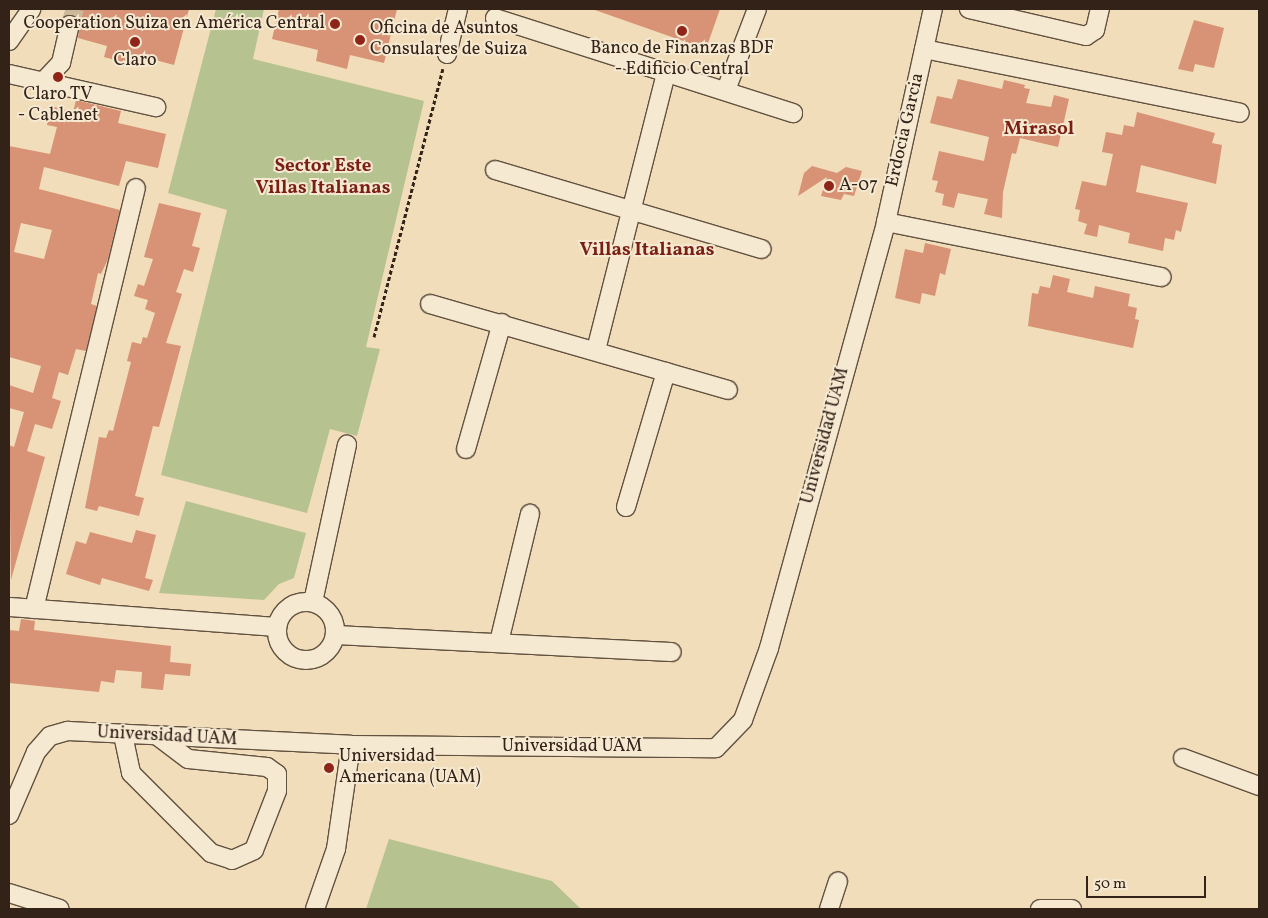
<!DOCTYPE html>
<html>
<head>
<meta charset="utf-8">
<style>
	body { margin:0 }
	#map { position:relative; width:1268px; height:918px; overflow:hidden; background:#f1ddb9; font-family:Vollkorn,serif }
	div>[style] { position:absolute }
	.green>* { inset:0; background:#b7c291 }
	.building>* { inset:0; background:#d89275 }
	.minor-tunnel>* { height:18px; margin-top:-9px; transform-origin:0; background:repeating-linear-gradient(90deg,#cbb899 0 18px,transparent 0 27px) }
	.path>* { height:3px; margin-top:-1.5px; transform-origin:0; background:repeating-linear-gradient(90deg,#322218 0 4px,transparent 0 6.5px) }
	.roads { filter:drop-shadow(1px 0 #625140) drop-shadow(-1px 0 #625140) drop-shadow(0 1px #625140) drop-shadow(0 -1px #625140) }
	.minor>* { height:18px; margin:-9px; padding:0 9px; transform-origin:9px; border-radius:9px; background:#f6e9d2 }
	.minor>.ring { margin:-9px; padding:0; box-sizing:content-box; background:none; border:18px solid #f6e9d2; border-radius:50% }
	.dots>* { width:14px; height:14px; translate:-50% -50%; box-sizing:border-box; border:2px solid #f6e9d2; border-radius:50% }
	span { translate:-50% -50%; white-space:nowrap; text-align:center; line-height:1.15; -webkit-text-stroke:4px #f6e9d2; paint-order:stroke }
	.poi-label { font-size:18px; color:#322218 }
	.right { translate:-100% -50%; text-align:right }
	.left { translate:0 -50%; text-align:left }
	.street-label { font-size:18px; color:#322218 }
	.neighbourhood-label { font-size:19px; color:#7a1f14; font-weight:700 }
	.frame { position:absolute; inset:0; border:10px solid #322218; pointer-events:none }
	.scale { position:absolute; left:1086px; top:876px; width:120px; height:22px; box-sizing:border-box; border:2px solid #322218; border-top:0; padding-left:6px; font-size:15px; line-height:18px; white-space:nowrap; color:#322218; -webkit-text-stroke:4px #f6e9d2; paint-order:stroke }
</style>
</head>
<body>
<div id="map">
	<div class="green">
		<div style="clip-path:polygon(216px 9px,264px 9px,253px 59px,424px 101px,366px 347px,380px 349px,357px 436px,330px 429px,307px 513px,161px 475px,227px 210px,168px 193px)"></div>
		<div style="clip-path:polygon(186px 501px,306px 533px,294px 578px,279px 584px,264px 600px,159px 593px)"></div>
		<div style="clip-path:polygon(389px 839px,552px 881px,581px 909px,366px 909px)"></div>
	</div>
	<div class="building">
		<div style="clip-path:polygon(67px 9px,189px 9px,174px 65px,137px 55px,134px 65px,104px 57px,107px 46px,78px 38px,80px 22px,73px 15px,66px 16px)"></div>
		<div style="clip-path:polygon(279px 9px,397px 9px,384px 63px,350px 55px,347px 69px,316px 61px,318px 50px,272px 39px)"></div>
		<div style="clip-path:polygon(592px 9px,720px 9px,706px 49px)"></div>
		<div style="clip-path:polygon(1194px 20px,1224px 28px,1214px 68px,1195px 64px,1193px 72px,1178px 69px)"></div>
		<div style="clip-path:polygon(958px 79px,1002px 89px,1004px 80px,1025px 85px,1024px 88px,1030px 89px,1026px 103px,1051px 107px,1054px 95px,1069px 99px,1058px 147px,1020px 138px,1016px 154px,1012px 153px,1003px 192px,1002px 218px,984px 214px,988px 199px,958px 193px,954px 208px,942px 205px,944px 194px,935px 192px,938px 181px,932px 180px,939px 151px,984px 161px,989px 137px,930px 123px,937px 96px,952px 99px)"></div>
		<div style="clip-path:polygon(evenodd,76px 100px,121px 111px,118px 123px,166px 134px,158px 168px,126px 161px,119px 186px,44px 167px,39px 189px,120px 210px,108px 259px,101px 274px,98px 273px,91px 304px,97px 306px,86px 351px,76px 349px,68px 375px,59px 372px,52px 398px,61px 401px,52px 429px,35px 424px,27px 451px,45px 457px,11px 580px,9px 445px,14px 447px,24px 412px,9px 408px,9px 385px,33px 393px,41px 366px,9px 357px,9px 146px,50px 154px,57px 127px,47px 125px,51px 106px,73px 112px,76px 100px,21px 223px,52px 230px,44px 259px,14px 252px,21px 223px)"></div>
		<div style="clip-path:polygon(1137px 112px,1215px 133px,1212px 143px,1222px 145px,1216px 184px,1141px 165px,1136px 192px,1188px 203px,1181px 232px,1176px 230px,1174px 240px,1165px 238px,1163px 251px,1128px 243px,1130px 233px,1099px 225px,1097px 237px,1084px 234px,1087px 224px,1078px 221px,1080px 210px,1075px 209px,1082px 181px,1106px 186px,1113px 154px,1102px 152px,1106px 132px,1122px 135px,1124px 125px,1134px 127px)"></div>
		<div style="clip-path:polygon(812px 166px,837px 173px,846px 167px,862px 171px,854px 196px,844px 194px,841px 200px,821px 196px,827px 177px,798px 196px,804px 173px)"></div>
		<div style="clip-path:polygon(159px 203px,201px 213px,192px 246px,200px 248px,193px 272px,184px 269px,176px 292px,182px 294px,166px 343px,181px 346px,159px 427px,153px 426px,135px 496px,144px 498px,139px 516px,99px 506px,97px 511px,85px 508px,99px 437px,106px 438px,109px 430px,113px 431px,131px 362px,127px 361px,132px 342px,141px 344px,143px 337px,147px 338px,155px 313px,145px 309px,148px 300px,134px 296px,138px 284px,144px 286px,153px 259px,144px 257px)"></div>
		<div style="clip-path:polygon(925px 243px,951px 249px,945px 275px,940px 273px,935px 296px,922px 293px,920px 304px,895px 298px,905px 249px,923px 253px)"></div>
		<div style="clip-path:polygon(1053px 275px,1070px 279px,1067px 292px,1093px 298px,1095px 286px,1130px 294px,1128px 306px,1137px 308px,1135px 319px,1139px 320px,1133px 348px,1028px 326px,1032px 293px,1038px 294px,1040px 286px,1050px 288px)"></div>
		<div style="clip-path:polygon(136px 530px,156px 535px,145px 578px,153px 580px,149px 591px,102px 578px,100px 585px,66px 574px,76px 541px,86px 544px,90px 532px,132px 543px)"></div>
		<div style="clip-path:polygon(21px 619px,35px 621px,34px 630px,171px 646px,170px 662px,191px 664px,190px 676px,165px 674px,163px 690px,141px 688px,142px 672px,116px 670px,114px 683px,101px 681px,99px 692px,9px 683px,9px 630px,19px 631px)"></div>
	</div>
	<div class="minor-tunnel">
		<div style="left:70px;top:25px;width:17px;rotate:-73deg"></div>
	</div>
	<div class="path">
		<div style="left:374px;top:337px;width:277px;rotate:-75.6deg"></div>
	</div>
	<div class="roads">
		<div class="minor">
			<div style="left:969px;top:9px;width:120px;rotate:13deg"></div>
			<div style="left:1086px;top:36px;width:11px;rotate:-34deg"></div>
			<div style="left:1095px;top:30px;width:22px;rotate:-77deg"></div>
			<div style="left:495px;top:18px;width:313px;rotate:17.7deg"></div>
			<div style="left:9px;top:41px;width:39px;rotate:-55deg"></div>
			<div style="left:924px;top:49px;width:322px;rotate:11.4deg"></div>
			<div style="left:447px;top:54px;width:46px;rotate:-76.3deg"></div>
			<div style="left:9px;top:74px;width:151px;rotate:12.7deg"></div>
			<div style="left:44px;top:81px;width:25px;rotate:-47deg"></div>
			<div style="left:61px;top:63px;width:39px;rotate:-77deg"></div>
			<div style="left:726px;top:90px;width:87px;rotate:-69.1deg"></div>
			<div style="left:495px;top:170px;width:278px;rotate:16.5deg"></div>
			<div style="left:886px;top:222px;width:281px;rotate:11.3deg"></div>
			<div style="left:430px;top:304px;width:310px;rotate:16.1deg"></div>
			<div style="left:596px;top:350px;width:286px;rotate:-75.8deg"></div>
			<div style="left:466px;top:449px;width:131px;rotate:-74.1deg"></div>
			<div style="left:626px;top:507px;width:141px;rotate:-73.5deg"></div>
			<div style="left:313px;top:602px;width:161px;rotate:-77.8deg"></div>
			<div class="ring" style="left:277px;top:602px;width:40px;height:40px"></div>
			<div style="left:9px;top:607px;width:269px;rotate:4.3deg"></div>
			<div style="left:34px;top:609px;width:433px;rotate:-76.4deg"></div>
			<div style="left:335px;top:635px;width:337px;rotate:2.9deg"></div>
			<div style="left:499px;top:642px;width:132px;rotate:-76.4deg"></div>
			<div style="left:123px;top:735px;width:39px;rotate:78deg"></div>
			<div style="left:131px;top:773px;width:113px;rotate:45deg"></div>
			<div style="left:211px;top:853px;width:22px;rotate:18deg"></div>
			<div style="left:232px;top:860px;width:24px;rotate:-24deg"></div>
			<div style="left:254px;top:850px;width:63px;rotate:-68.7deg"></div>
			<div style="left:277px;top:791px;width:17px;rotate:-90deg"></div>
			<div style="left:277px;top:774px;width:12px;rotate:-145deg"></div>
			<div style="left:267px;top:767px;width:79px;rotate:-174.2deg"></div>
			<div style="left:188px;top:759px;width:36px;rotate:-143deg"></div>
			<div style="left:1183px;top:758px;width:81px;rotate:20.2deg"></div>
			<div style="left:9px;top:815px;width:69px;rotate:-66.8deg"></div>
			<div style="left:36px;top:752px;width:21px;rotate:-49deg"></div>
			<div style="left:50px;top:736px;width:19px;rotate:-16deg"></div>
			<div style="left:68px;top:731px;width:283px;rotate:2.8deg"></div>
			<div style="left:351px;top:745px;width:365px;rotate:0.5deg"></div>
			<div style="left:716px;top:748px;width:39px;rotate:-46deg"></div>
			<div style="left:743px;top:720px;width:77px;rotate:-70.1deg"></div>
			<div style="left:769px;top:648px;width:442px;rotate:-74.6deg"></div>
			<div style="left:886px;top:222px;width:218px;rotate:-77.6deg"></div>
			<div style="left:9px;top:893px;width:53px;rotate:17.4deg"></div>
			<div style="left:315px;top:909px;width:64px;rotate:-70.7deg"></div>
			<div style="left:336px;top:849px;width:105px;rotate:-81.8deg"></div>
			<div style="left:829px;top:909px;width:29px;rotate:-72deg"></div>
			<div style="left:1040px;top:909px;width:32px"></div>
		</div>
	</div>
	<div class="dots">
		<div style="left:335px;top:24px;background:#8f2418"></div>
		<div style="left:682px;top:31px;background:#8f2418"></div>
		<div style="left:360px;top:40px;background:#8f2418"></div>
		<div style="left:135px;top:42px;background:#8f2418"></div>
		<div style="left:58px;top:77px;background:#8f2418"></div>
		<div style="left:829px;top:186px;background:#8f2418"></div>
		<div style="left:329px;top:768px;background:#8f2418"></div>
	</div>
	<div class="poi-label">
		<span class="right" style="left:325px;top:24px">Cooperation Suiza en América Central</span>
		<span class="left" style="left:370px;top:40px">Oficina de Asuntos<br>Consulares de Suiza</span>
		<span style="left:682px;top:60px">Banco de Finanzas BDF<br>- Edificio Central</span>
		<span style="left:135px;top:61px">Claro</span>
		<span style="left:58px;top:106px">Claro TV<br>- Cablenet</span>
		<span class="left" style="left:839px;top:186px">A-07</span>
		<span class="left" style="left:339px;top:768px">Universidad<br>Americana (UAM)</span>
	</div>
	<div class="street-label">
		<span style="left:906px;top:130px;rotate:-77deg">Erdocia Garcia</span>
		<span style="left:826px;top:436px;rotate:-75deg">Universidad UAM</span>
		<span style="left:167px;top:737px;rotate:3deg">Universidad UAM</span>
		<span style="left:572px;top:747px">Universidad UAM</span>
	</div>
	<div class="neighbourhood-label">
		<span style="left:1039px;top:130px">Mirasol</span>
		<span style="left:323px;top:178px">Sector Este<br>Villas Italianas</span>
		<span style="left:647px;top:251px">Villas Italianas</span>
	</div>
	<div class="frame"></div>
	<div class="scale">50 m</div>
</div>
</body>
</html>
